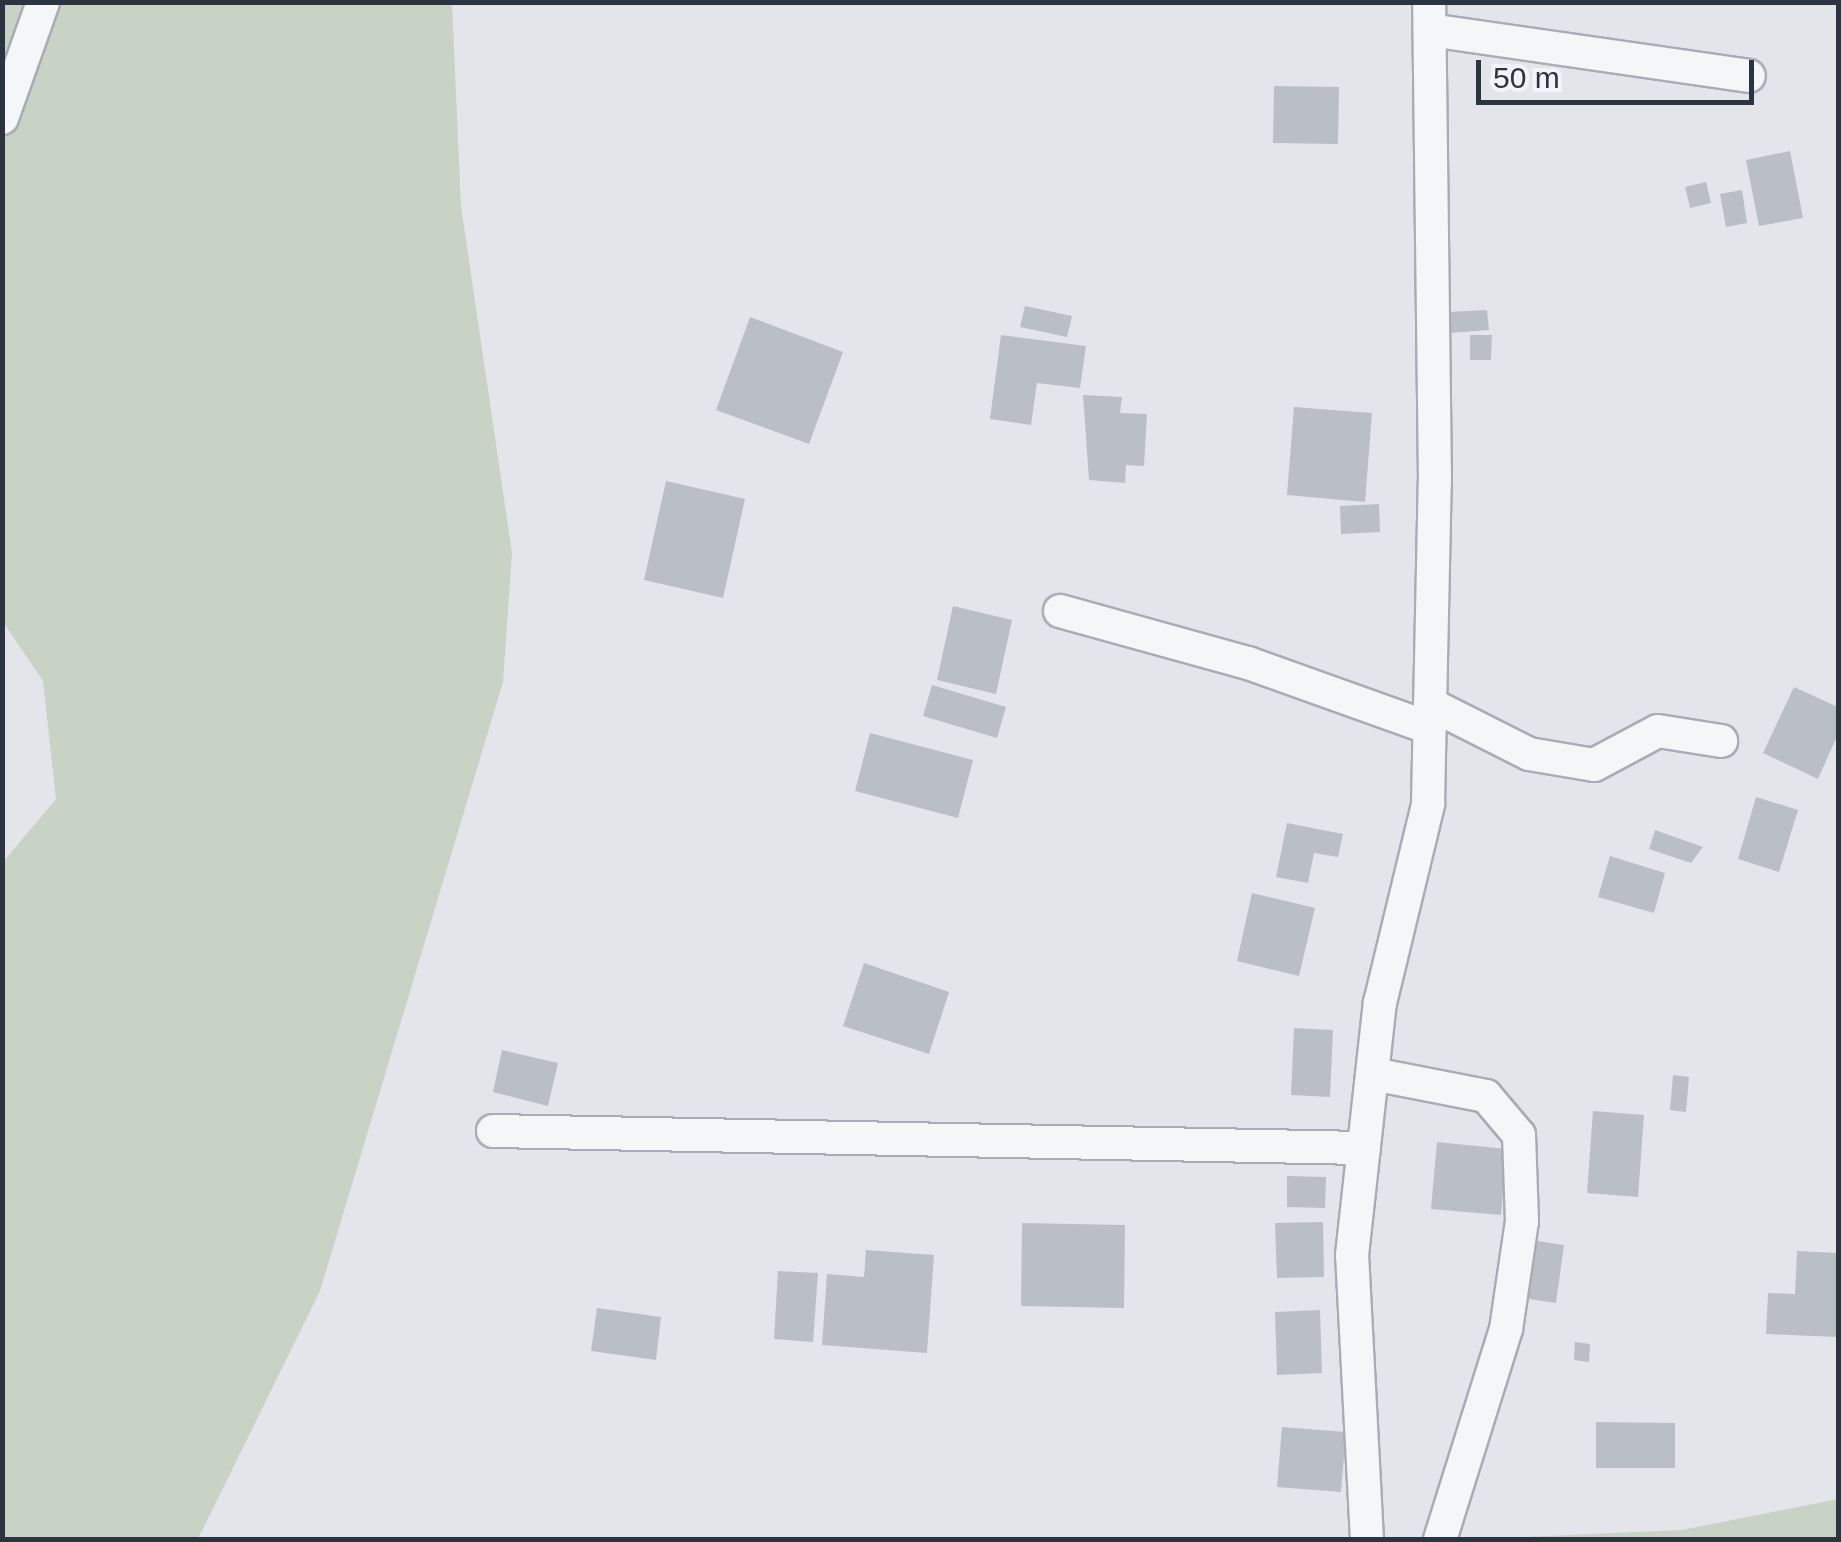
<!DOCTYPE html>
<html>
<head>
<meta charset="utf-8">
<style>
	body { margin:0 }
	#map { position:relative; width:1841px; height:1542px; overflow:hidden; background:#e3e5ea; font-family:Helvetica,sans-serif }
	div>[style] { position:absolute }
	.green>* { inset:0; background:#c8d3c5 }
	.building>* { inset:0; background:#babfc6 }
	.roads { filter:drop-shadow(2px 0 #a8acb4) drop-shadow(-2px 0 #a8acb4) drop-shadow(0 2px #a8acb4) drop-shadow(0 -2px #a8acb4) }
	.minor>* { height:32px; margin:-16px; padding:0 16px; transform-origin:16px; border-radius:16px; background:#f5f6f8 }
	span { translate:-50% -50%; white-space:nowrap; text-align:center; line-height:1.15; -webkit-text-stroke:10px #f2f4f7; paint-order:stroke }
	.frame { position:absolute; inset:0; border:5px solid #2c3341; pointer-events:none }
	.scale { position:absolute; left:1476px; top:60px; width:278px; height:45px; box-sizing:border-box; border:5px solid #2c3341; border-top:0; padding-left:12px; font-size:30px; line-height:35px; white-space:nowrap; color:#2c3341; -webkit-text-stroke:8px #f2f4f7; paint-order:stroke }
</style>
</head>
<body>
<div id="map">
	<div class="green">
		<div style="clip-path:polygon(3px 3px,452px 3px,461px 206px,512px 553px,503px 682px,320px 1291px,198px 1539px,3px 1540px,3px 862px,56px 799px,43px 681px,3px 622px)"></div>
		<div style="clip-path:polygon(1838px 1499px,1838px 1539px,1479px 1539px,1682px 1530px)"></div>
	</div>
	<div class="building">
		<div style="clip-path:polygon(1274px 86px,1339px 87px,1338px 144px,1273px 143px)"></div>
		<div style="clip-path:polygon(1790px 151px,1803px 218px,1759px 226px,1746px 160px)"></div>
		<div style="clip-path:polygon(1706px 182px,1711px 203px,1690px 208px,1685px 187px)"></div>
		<div style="clip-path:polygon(1742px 190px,1747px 223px,1726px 227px,1720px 194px)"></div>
		<div style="clip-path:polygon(1025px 306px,1072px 316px,1067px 337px,1020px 327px)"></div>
		<div style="clip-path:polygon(1487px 310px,1489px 330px,1450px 333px,1448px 312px)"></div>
		<div style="clip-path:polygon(750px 317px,843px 352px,809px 444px,716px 410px)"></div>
		<div style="clip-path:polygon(1001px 335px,1086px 346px,1080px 388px,1037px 383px,1031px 425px,990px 419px)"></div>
		<div style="clip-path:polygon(1470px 335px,1492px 335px,1491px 360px,1470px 360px)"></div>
		<div style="clip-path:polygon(1083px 395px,1122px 397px,1120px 413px,1147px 414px,1144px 466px,1126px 465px,1125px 483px,1089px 480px)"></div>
		<div style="clip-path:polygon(1294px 407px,1372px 413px,1365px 502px,1287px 495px)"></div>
		<div style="clip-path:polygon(666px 481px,745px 499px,723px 598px,644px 580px)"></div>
		<div style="clip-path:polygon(1379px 504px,1380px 532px,1341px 534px,1340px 506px)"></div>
		<div style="clip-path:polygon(953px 606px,1012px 620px,996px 694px,937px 680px)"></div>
		<div style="clip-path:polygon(932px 685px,1006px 707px,997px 738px,923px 716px)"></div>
		<div style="clip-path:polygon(1794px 687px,1838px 707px,1838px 734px,1818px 779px,1763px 753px)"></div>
		<div style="clip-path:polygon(870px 733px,973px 760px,958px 818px,855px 791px)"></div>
		<div style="clip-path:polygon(1756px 797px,1798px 810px,1779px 872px,1738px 859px)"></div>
		<div style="clip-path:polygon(1287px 823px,1343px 834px,1338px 857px,1314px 853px,1308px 883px,1276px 877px)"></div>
		<div style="clip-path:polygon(1655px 830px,1703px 847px,1691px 863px,1649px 849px)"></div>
		<div style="clip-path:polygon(1610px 856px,1665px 873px,1654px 913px,1598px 897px)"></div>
		<div style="clip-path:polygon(1252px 893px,1315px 908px,1299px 976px,1237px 961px)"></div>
		<div style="clip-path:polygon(864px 963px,949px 992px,929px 1054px,843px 1026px)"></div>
		<div style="clip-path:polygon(1294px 1028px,1333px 1030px,1330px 1097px,1291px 1095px)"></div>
		<div style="clip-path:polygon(502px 1050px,558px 1063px,548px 1106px,493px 1092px)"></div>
		<div style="clip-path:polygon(1673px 1075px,1689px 1077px,1686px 1112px,1670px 1110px)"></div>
		<div style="clip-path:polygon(1593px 1111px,1644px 1115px,1638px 1197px,1587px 1193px)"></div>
		<div style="clip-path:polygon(1437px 1142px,1507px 1149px,1501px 1215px,1431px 1209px)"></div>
		<div style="clip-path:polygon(1287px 1176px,1326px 1177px,1325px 1208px,1287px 1207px)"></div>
		<div style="clip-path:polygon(1323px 1222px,1324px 1277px,1277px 1278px,1275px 1223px)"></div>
		<div style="clip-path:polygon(1022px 1223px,1125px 1225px,1124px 1308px,1021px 1306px)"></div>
		<div style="clip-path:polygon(1531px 1240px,1564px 1245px,1556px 1303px,1522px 1298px)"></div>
		<div style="clip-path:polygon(866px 1250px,934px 1255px,927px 1353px,822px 1345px,827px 1274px,864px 1277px)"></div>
		<div style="clip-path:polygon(1797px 1251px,1838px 1253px,1838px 1337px,1766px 1334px,1768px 1293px,1795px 1294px)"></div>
		<div style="clip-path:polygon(778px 1271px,818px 1273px,813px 1342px,774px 1339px)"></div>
		<div style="clip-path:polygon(597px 1308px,661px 1317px,656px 1360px,591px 1351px)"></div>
		<div style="clip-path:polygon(1320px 1310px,1322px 1373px,1277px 1375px,1275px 1312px)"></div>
		<div style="clip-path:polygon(1575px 1342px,1590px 1344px,1589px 1362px,1574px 1360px)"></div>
		<div style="clip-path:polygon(1596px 1422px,1675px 1423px,1675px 1468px,1596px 1468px)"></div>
		<div style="clip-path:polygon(1282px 1427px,1346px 1432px,1341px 1492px,1277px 1487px)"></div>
	</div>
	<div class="roads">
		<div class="minor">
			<div style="left:1430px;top:30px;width:322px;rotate:8.2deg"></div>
			<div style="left:2px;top:118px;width:123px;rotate:-70.5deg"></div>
			<div style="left:1060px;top:611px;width:195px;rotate:15.5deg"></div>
			<div style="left:1248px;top:663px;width:193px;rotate:19.7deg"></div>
			<div style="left:1430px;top:704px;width:111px;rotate:26.8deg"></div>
			<div style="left:1529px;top:754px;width:66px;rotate:9.6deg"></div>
			<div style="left:1594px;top:765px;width:72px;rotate:-28deg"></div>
			<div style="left:1658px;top:731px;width:64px;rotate:9deg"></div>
			<div style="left:1373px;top:1074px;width:115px;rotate:11deg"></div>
			<div style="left:1486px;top:1096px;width:51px;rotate:49.8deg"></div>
			<div style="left:1519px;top:1135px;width:86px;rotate:88deg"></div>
			<div style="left:1522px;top:1221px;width:109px;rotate:98.4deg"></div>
			<div style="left:1506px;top:1329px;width:221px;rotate:107.4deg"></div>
			<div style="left:493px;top:1131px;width:871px;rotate:1.12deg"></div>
			<div style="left:1367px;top:1540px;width:285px;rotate:-93deg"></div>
			<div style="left:1352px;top:1255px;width:254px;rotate:-83.7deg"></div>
			<div style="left:1380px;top:1003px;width:205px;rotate:-76.4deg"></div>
			<div style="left:1428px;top:804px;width:322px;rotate:-88.8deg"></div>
			<div style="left:1435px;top:482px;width:480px;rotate:-90.7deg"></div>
		</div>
	</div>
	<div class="frame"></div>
	<div class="scale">50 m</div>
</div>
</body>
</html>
